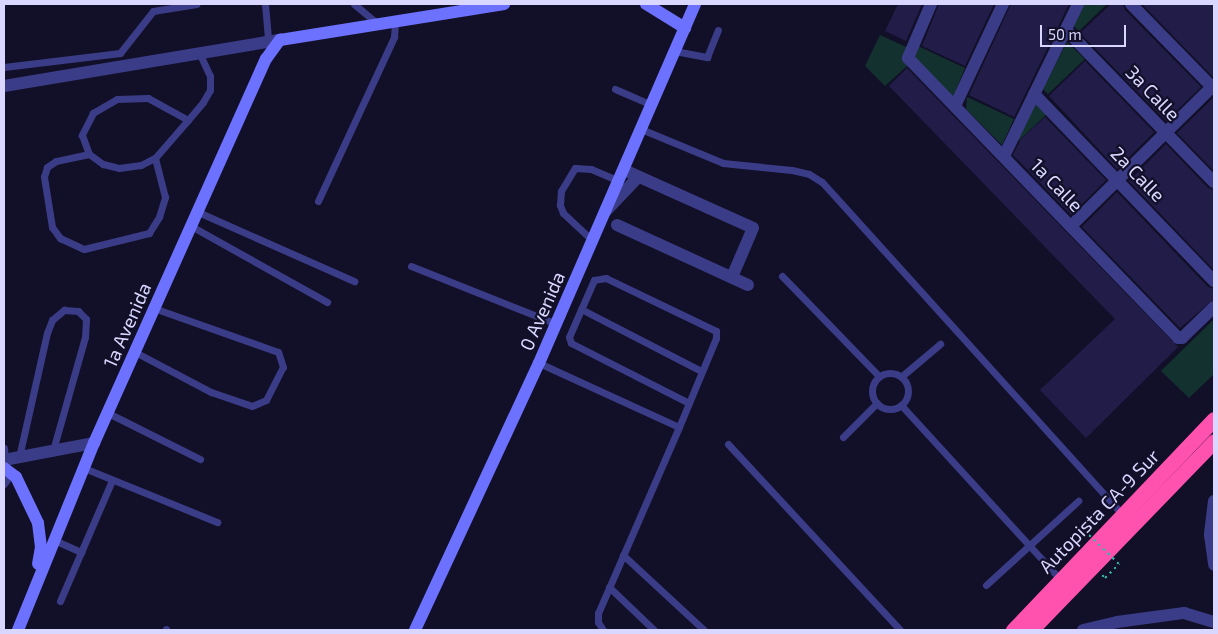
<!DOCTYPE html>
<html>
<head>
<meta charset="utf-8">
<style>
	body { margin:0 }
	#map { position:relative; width:1218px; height:634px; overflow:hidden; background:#121028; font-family:"Exo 2",sans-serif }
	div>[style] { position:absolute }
	.green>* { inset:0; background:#13322f }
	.building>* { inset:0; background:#221c49 }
	.path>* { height:2px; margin-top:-1px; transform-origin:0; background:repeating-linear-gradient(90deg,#2fbaaa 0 2.5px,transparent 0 6.5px) }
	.lane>* { height:7px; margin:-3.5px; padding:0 3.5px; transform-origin:3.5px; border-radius:3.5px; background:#3b3c87 }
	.lane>.ring { margin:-3.5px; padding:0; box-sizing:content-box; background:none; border:7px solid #3b3c87; border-radius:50% }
	.street>* { height:12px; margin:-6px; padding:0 6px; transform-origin:6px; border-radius:6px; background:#3b3c87 }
	.secondary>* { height:12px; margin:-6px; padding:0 6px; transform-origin:6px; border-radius:6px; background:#6d71ff }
	.highway>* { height:15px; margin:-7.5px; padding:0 7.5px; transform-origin:7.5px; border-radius:7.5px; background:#ff51ae }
	.path-bridge>* { height:2px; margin-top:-1px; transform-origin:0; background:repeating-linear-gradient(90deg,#2fbaaa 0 2.5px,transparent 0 6.5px) }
	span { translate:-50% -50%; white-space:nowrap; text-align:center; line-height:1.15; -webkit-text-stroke:4.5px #121028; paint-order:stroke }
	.street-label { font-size:19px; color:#d9d6ff }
	.frame { position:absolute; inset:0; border:5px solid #d9d6ff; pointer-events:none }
	.scale { position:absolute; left:1040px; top:25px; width:86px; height:22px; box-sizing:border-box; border:2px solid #d9d6ff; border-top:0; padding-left:6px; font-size:15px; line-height:18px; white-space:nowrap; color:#d9d6ff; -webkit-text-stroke:4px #121028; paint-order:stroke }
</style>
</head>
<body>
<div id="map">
	<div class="green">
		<div style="clip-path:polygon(1084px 4px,1107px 4px,1079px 31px,1073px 26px)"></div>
		<div style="clip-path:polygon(880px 35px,906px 47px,907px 66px,885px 86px,865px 66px)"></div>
		<div style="clip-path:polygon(1067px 42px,1085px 59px,1048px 94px,1043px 89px)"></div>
		<div style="clip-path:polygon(918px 46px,965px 68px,953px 97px,914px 57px)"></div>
		<div style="clip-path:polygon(967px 97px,1014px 119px,1002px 145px,966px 109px)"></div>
		<div style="clip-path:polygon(1035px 103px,1047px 114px,1014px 145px)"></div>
		<div style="clip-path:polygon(1214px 319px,1214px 374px,1189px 398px,1161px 371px)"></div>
	</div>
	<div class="building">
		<div style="clip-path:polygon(898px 4px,922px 4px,906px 41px,885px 31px)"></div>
		<div style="clip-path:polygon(939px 4px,994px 4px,965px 66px,922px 46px)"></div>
		<div style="clip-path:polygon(1011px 4px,1069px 4px,1014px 117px,969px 95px)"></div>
		<div style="clip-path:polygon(1111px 4px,1123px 4px,1125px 10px,1201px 87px,1166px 121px,1080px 33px)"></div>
		<div style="clip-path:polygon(1142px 4px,1214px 4px,1214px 76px,1213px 77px)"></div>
		<div style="clip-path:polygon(1085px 61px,1154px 132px,1117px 169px,1049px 96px)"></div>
		<div style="clip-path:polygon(907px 68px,1178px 347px,1086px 438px,1040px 390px,1115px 319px,889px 86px)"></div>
		<div style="clip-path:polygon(1214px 97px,1214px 171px,1177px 133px)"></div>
		<div style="clip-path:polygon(1045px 117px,1106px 180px,1071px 215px,1013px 155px,1021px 139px)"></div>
		<div style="clip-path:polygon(1166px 144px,1208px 188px,1214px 190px,1214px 270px,1129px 181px)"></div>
		<div style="clip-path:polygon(1117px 192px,1208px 287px,1214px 289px,1214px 299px,1180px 328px,1082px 227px)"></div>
	</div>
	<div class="path">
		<div style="left:1102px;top:575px;width:4px;rotate:45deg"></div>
		<div style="left:1105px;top:578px;width:20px;rotate:-45deg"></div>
	</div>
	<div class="lane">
		<div style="left:265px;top:4px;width:37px;rotate:85deg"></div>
		<div style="left:354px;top:4px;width:31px;rotate:40deg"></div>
		<div style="left:675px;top:51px;width:33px;rotate:11deg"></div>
		<div style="left:707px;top:57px;width:29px;rotate:-68deg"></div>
		<div style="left:4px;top:67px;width:117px;rotate:-6.9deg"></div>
		<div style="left:120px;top:53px;width:53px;rotate:-51.8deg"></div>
		<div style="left:153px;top:11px;width:44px;rotate:-9.2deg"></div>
		<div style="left:615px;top:89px;width:40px;rotate:23.4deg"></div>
		<div style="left:188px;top:120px;width:46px;rotate:-151.2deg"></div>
		<div style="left:148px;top:98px;width:31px;rotate:178deg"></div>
		<div style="left:117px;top:99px;width:28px;rotate:150deg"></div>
		<div style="left:93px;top:113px;width:25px;rotate:117deg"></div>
		<div style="left:82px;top:135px;width:20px;rotate:70deg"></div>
		<div style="left:89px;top:154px;width:17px;rotate:36deg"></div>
		<div style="left:103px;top:164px;width:16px;rotate:14deg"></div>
		<div style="left:119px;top:168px;width:22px;rotate:-8deg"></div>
		<div style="left:141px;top:165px;width:16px;rotate:-27deg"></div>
		<div style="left:155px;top:158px;width:50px;rotate:-49deg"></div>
		<div style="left:188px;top:120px;width:23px;rotate:-50deg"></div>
		<div style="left:203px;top:102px;width:14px;rotate:-60deg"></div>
		<div style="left:210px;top:90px;width:14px;rotate:-90deg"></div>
		<div style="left:210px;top:76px;width:26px;rotate:-115deg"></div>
		<div style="left:641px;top:129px;width:89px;rotate:22.5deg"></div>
		<div style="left:723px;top:163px;width:69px;rotate:5.8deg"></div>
		<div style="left:792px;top:170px;width:17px;rotate:13deg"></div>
		<div style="left:809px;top:174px;width:15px;rotate:32deg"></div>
		<div style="left:822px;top:182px;width:449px;rotate:47.9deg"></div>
		<div style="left:89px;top:154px;width:34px;rotate:168deg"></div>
		<div style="left:56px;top:161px;width:11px;rotate:146deg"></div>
		<div style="left:47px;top:167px;width:10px;rotate:107deg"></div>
		<div style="left:44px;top:177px;width:51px;rotate:80.9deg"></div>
		<div style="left:52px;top:227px;width:14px;rotate:54deg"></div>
		<div style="left:60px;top:238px;width:26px;rotate:25deg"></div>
		<div style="left:84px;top:249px;width:67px;rotate:-13.8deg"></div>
		<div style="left:149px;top:233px;width:19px;rotate:-58deg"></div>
		<div style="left:159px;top:217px;width:21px;rotate:-73deg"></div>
		<div style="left:165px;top:197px;width:40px;rotate:-104.4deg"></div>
		<div style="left:318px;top:201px;width:181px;rotate:-65.1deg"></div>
		<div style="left:394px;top:37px;width:15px;rotate:-86deg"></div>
		<div style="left:198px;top:212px;width:171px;rotate:23.9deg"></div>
		<div style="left:191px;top:226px;width:156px;rotate:29.2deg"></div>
		<div style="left:593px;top:241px;width:41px;rotate:-137deg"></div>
		<div style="left:563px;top:213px;width:9px;rotate:-111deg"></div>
		<div style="left:560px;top:205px;width:14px;rotate:-86deg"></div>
		<div style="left:561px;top:191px;width:27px;rotate:-59deg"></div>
		<div style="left:575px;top:168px;width:16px;rotate:4deg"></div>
		<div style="left:591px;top:169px;width:30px;rotate:23deg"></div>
		<div style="left:411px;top:266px;width:157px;rotate:21.7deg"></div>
		<div style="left:782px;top:276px;width:139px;rotate:45.9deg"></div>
		<div style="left:581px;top:309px;width:135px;rotate:27.3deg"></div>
		<div style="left:135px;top:352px;width:86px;rotate:27.8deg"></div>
		<div style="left:211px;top:392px;width:43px;rotate:18.9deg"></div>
		<div style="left:252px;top:406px;width:15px;rotate:-23deg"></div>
		<div style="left:266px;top:400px;width:37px;rotate:-63deg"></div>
		<div style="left:283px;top:367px;width:16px;rotate:-108deg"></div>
		<div style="left:278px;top:352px;width:132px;rotate:-160.5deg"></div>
		<div style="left:539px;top:363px;width:154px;rotate:24.6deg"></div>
		<div style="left:679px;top:427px;width:203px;rotate:113.5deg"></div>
		<div style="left:598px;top:613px;width:9px;rotate:90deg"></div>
		<div style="left:598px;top:622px;width:9px;rotate:58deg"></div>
		<div class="ring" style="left:872px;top:373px;width:29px;height:29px"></div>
		<div style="left:902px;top:376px;width:50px;rotate:-40.1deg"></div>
		<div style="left:901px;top:405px;width:237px;rotate:47.6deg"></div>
		<div style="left:108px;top:413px;width:103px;rotate:26.6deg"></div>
		<div style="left:679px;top:427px;width:96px;rotate:-67.4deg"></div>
		<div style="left:716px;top:338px;width:7px;rotate:-90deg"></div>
		<div style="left:716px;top:331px;width:122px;rotate:-154.3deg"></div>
		<div style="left:606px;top:278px;width:12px;rotate:171deg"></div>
		<div style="left:594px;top:280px;width:62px;rotate:113.7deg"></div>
		<div style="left:569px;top:337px;width:6px;rotate:72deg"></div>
		<div style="left:571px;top:343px;width:132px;rotate:27deg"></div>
		<div style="left:843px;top:437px;width:48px;rotate:-45deg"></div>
		<div style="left:728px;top:444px;width:253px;rotate:47.2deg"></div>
		<div style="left:4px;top:448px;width:12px;rotate:85deg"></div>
		<div style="left:19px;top:457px;width:127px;rotate:-77.3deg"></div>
		<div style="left:47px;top:333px;width:14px;rotate:-69deg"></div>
		<div style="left:52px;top:320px;width:16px;rotate:-40deg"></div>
		<div style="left:64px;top:310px;width:14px;rotate:4deg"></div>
		<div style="left:78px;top:311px;width:11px;rotate:45deg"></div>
		<div style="left:86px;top:319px;width:18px;rotate:93deg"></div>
		<div style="left:85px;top:337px;width:117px;rotate:105.8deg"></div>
		<div style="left:84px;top:468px;width:144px;rotate:22.1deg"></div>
		<div style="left:4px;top:484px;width:14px;rotate:-54deg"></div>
		<div style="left:54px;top:540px;width:30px;rotate:24deg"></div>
		<div style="left:623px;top:555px;width:110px;rotate:42.8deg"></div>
		<div style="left:986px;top:585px;width:125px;rotate:-42.4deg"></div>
		<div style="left:609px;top:587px;width:62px;rotate:43.7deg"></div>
		<div style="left:60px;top:601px;width:132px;rotate:-66.7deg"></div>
		<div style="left:166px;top:630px;width:1px;rotate:-90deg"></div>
	</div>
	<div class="street">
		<div style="left:931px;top:4px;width:59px;rotate:113.1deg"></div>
		<div style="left:908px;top:58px;width:389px;rotate:46deg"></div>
		<div style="left:1178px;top:338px;width:4px"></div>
		<div style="left:1182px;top:338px;width:45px;rotate:-44.1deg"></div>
		<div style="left:1131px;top:4px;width:119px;rotate:45.7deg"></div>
		<div style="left:1066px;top:30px;width:212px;rotate:45.8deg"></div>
		<div style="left:4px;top:86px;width:280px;rotate:-9.5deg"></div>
		<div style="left:1034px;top:94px;width:260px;rotate:46.1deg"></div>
		<div style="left:955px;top:106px;width:113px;rotate:-64.8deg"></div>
		<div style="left:1004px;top:156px;width:169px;rotate:-64deg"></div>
		<div style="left:624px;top:170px;width:141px;rotate:24.2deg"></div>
		<div style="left:753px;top:228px;width:53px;rotate:113.2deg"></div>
		<div style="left:606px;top:211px;width:47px;rotate:-46.7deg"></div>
		<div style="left:617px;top:225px;width:144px;rotate:24.6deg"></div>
		<div style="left:1071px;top:226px;width:201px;rotate:-44.6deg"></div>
		<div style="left:4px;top:460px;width:92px;rotate:-10.7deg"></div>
		<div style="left:1214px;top:501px;width:34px;rotate:97deg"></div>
		<div style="left:1210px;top:535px;width:30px;rotate:82deg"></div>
		<div style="left:1083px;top:630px;width:35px;rotate:-13deg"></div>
		<div style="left:1117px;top:622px;width:68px;rotate:-7.7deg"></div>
		<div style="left:1184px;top:613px;width:31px;rotate:17deg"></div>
	</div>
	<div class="secondary">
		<div style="left:646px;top:4px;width:46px;rotate:31.6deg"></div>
		<div style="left:4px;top:468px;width:15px;rotate:37deg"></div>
		<div style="left:16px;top:477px;width:51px;rotate:64.4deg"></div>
		<div style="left:38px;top:523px;width:24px;rotate:83deg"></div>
		<div style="left:41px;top:547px;width:17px;rotate:100deg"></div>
		<div style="left:18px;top:630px;width:202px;rotate:-67.9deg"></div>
		<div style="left:94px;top:443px;width:421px;rotate:-65.9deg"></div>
		<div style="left:266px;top:59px;width:24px;rotate:-54deg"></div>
		<div style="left:280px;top:40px;width:227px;rotate:-9.1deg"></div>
		<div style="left:415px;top:630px;width:294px;rotate:-65.1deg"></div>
		<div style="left:539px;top:363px;width:391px;rotate:-66.5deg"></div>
	</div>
	<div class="highway">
		<div style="left:1013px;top:630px;width:291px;rotate:-46.4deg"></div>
		<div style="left:1031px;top:630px;width:263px;rotate:-45.9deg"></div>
	</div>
	<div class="path-bridge">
		<div style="left:1089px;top:535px;width:42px;rotate:44deg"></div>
	</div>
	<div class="street-label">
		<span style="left:1153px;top:93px;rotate:46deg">3a Calle</span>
		<span style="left:1138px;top:174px;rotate:46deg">2a Calle</span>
		<span style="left:1057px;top:185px;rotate:46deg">1a Calle</span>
		<span style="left:542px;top:311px;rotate:-66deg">0 Avenida</span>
		<span style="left:127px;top:325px;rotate:-66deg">1a Avenida</span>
		<span style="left:1099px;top:511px;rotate:-46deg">Autopista CA-9 Sur</span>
	</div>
	<div class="frame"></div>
	<div class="scale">50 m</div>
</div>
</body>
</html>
